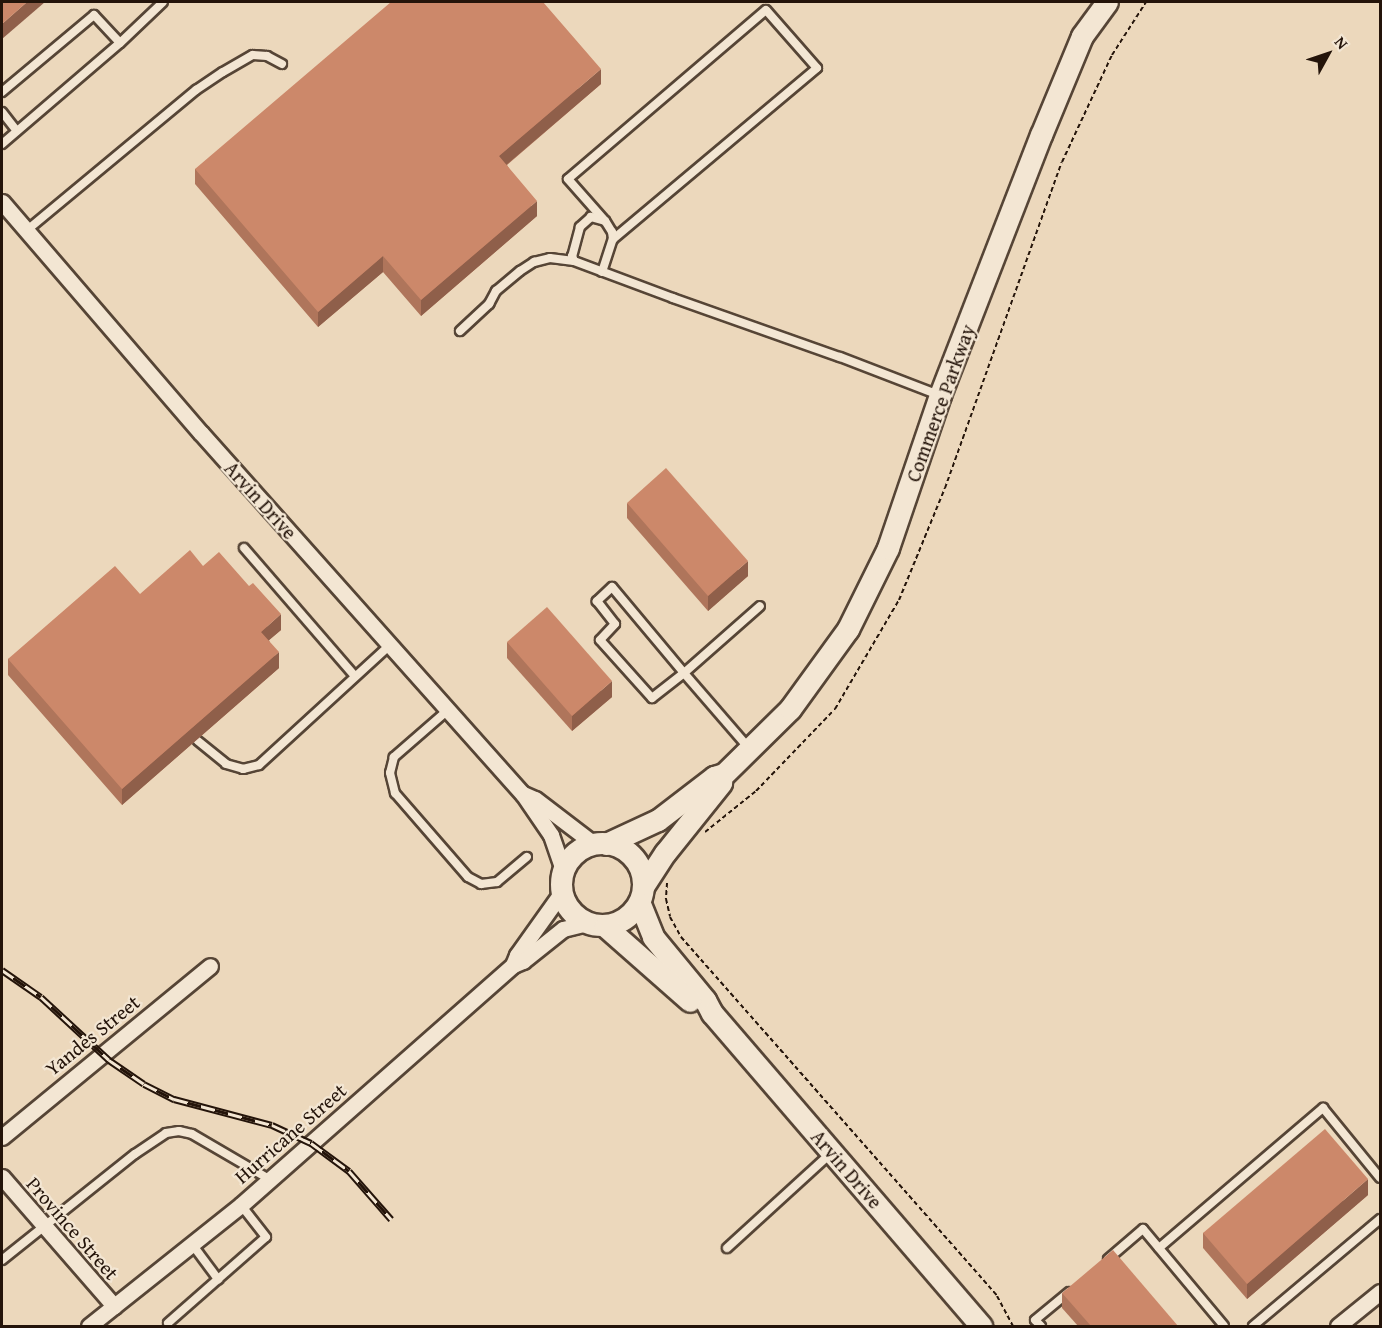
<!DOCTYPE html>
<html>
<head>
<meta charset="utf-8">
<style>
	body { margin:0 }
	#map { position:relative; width:1382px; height:1328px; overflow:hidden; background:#ecd8bc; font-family:"Gentium Book Plus",serif }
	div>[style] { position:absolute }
	.path>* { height:2px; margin-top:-1px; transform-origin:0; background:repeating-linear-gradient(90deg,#24140a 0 4.5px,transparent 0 7.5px) }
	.roads { filter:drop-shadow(2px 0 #564536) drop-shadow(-2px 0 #564536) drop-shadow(0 2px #564536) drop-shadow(0 -2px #564536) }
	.lane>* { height:8px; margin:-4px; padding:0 4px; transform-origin:4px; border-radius:4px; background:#f3e6d3 }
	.street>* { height:15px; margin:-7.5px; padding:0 7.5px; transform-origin:7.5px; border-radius:7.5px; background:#f3e6d3 }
	.secondary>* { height:21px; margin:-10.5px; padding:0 10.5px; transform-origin:10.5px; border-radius:10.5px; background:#f3e6d3 }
	.secondary>.ring { margin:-10.5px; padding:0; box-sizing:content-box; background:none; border:21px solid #f3e6d3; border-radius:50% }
	.rail>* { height:7px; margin-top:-3.5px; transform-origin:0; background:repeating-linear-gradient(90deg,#f3e6d3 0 14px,#24140a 0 28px); box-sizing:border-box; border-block:2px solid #24140a }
	.wall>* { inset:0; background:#af755b }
	.shaded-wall>* { inset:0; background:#8f5f4a }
	.building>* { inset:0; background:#cc886a }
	span { translate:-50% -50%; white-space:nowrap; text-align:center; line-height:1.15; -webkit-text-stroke:4.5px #f3e6d3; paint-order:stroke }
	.street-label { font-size:20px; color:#24140a }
	.frame { position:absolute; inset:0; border:3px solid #24140a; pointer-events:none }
	.north { position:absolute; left:1298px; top:24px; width:60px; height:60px; -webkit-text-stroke:4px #f3e6d3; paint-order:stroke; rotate:50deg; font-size:16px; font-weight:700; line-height:24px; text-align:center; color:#24140a }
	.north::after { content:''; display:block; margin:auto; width:21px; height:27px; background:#24140a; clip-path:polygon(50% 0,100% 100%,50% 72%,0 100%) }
</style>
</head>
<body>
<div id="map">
	<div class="path">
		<div style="left:705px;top:832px;width:65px;rotate:-38.8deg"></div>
		<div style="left:756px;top:791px;width:114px;rotate:-46.1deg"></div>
		<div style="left:835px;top:709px;width:126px;rotate:-59.6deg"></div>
		<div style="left:899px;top:600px;width:121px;rotate:-67.7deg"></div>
		<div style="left:945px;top:488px;width:346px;rotate:-70.3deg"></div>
		<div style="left:1062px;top:162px;width:118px;rotate:-65deg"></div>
		<div style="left:1112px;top:55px;width:63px;rotate:-57.3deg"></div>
		<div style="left:667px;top:883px;width:16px;rotate:94deg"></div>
		<div style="left:666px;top:899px;width:18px;rotate:77deg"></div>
		<div style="left:670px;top:917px;width:23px;rotate:61deg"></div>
		<div style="left:681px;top:937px;width:478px;rotate:48.6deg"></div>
		<div style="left:997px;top:1296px;width:34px;rotate:62deg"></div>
	</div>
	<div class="roads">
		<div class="lane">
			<div style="left:2px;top:92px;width:120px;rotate:-39.9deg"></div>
			<div style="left:94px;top:15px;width:38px;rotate:47deg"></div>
			<div style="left:2px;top:112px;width:24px;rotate:52deg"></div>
			<div style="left:2px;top:144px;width:155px;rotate:-40.6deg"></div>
			<div style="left:120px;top:43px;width:59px;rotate:-43.6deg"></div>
			<div style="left:605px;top:221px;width:56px;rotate:-131.4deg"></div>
			<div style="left:568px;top:179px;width:260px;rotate:-40.5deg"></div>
			<div style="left:766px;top:10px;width:77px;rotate:48.7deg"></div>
			<div style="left:817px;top:68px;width:266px;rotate:140deg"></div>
			<div style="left:26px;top:231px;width:221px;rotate:-39.7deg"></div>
			<div style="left:196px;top:90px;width:32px;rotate:-34deg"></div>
			<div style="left:223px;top:72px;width:34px;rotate:-30deg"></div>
			<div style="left:253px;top:55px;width:14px;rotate:4deg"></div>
			<div style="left:267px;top:56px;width:17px;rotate:28deg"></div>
			<div style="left:602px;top:272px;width:35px;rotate:-72deg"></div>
			<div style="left:613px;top:239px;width:7px;rotate:-98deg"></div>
			<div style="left:612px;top:232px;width:13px;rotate:-122deg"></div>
			<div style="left:605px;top:221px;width:15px;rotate:-164deg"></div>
			<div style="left:591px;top:217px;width:15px;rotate:138deg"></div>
			<div style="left:580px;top:227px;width:30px;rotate:105deg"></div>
			<div style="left:572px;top:256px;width:5px;rotate:68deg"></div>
			<div style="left:574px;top:261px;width:106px;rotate:20.5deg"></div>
			<div style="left:673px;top:298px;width:177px;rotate:19.5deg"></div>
			<div style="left:840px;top:357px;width:106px;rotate:21deg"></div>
			<div style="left:460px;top:331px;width:40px;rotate:-43deg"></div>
			<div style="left:489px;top:304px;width:15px;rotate:-62deg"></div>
			<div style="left:496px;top:291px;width:31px;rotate:-40deg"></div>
			<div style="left:520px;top:271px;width:17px;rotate:-33deg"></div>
			<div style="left:534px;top:262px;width:16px;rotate:-14deg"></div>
			<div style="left:550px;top:258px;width:24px;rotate:7deg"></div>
			<div style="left:244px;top:548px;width:169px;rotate:49.1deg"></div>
			<div style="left:448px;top:710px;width:72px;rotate:139deg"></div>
			<div style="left:394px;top:757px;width:16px;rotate:104deg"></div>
			<div style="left:390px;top:773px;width:21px;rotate:76deg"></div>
			<div style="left:395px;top:793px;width:111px;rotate:49deg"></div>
			<div style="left:468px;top:877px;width:15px;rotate:28deg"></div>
			<div style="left:481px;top:884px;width:16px;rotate:-7deg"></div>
			<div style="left:497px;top:882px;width:39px;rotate:-40deg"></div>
			<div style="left:198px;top:741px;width:36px;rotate:39deg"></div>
			<div style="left:226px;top:764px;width:18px;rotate:16deg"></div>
			<div style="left:243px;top:769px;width:16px;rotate:-14deg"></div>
			<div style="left:259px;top:765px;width:178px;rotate:-42.5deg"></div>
			<div style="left:748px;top:747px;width:98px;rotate:-130.9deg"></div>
			<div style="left:684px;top:673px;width:112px;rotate:-129.9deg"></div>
			<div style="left:612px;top:587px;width:21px;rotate:137deg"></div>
			<div style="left:597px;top:601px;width:29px;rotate:52deg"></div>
			<div style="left:615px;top:624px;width:22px;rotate:133deg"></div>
			<div style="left:600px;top:640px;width:78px;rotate:48.1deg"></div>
			<div style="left:652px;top:698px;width:41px;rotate:-38deg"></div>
			<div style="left:684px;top:673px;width:101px;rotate:-41.4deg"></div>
			<div style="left:192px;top:1244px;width:44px;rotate:53.4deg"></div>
			<div style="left:727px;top:1248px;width:141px;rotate:-42.4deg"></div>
			<div style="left:1159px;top:1248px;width:216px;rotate:-40.5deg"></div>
			<div style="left:1323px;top:1108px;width:90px;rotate:50.8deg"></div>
			<div style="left:1108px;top:1259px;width:46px;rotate:-40.6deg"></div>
			<div style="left:1143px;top:1229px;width:126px;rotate:50.1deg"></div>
			<div style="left:2px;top:1260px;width:170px;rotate:-38.6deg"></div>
			<div style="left:135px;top:1154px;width:37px;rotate:-34deg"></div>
			<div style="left:166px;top:1133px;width:13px;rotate:-9deg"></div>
			<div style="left:179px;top:1131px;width:13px;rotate:13deg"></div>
			<div style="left:192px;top:1134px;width:89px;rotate:30.3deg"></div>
			<div style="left:168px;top:1323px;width:130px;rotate:-41.3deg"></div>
			<div style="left:266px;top:1237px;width:41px;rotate:-128deg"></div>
			<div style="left:1041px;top:1326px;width:8px;rotate:-135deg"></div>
			<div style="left:1035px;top:1320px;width:44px;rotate:-39.5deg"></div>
			<div style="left:1253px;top:1326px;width:166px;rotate:-40.1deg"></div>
		</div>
		<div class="street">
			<div style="left:2px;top:202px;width:305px;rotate:49.3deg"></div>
			<div style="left:201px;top:433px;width:484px;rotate:48.3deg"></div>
			<div style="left:523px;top:794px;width:50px;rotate:55.7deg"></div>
			<div style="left:551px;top:835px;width:37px;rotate:71deg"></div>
			<div style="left:523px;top:794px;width:13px;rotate:23deg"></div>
			<div style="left:535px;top:799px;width:74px;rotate:37.3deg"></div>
			<div style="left:513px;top:965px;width:11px;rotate:-68deg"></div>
			<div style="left:517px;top:955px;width:77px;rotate:-54.5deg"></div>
			<div style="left:2px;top:1137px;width:269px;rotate:-39.4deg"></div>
			<div style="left:2px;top:1177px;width:171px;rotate:49deg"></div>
			<div style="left:89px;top:1326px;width:194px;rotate:-38.5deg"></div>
			<div style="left:241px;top:1205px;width:363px;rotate:-41.4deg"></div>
			<div style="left:513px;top:965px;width:11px;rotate:-22deg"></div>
			<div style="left:523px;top:961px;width:51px;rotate:-38.7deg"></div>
			<div style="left:563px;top:929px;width:25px;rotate:-14deg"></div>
			<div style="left:1338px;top:1326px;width:54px;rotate:-39deg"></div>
		</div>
		<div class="secondary">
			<div class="ring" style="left:561px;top:843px;width:61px;height:61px"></div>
			<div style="left:606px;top:844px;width:57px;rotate:-24.8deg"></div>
			<div style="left:658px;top:820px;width:71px;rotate:-37.5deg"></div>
			<div style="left:714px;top:777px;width:10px;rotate:-17deg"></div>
			<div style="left:724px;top:774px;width:93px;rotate:-44.6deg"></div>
			<div style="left:790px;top:709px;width:99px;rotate:-54.1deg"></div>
			<div style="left:848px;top:629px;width:90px;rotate:-63.7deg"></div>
			<div style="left:888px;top:548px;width:162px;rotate:-71.2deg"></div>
			<div style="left:940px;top:395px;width:279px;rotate:-68.8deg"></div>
			<div style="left:1041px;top:135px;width:107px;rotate:-67.5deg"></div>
			<div style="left:1082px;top:36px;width:42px;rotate:-53.7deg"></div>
			<div style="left:644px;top:885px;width:38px;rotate:-57deg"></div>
			<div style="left:665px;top:853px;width:90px;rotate:-51.3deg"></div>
			<div style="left:640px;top:904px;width:35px;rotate:68deg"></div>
			<div style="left:653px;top:937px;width:82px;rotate:50.5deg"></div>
			<div style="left:705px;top:1000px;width:15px;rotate:62deg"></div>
			<div style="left:712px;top:1013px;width:413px;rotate:49.3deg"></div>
			<div style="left:605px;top:926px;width:113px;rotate:41.4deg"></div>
		</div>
	</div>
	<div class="rail">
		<div style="left:2px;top:970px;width:47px;rotate:34.7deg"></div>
		<div style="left:41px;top:997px;width:93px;rotate:42.8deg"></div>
		<div style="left:109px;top:1060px;width:42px;rotate:34.4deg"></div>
		<div style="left:144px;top:1084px;width:34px;rotate:27deg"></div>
		<div style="left:174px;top:1099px;width:101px;rotate:14.9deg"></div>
		<div style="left:272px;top:1125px;width:43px;rotate:24.8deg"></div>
		<div style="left:311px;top:1143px;width:47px;rotate:36.4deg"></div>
		<div style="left:349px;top:1171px;width:64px;rotate:48.8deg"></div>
	</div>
	<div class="wall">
		<div style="clip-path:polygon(601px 84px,507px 165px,537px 216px,421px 316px,383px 272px,318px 327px,195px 184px,195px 169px)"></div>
		<div style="clip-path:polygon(627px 503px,748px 576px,708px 611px,627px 518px)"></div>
		<div style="clip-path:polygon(140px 594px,281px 630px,269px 640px,279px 668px,122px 805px,8px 675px,8px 659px)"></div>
		<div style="clip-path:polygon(507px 642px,612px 697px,572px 731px,507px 658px)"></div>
		<div style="clip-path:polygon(1368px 1195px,1247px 1299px,1203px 1248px,1203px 1233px)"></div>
		<div style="clip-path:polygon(1062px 1293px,1178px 1326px,1078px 1326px,1062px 1308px)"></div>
	</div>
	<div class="shaded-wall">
		<div style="clip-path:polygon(27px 2px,45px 2px,2px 39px,2px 24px)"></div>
		<div style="clip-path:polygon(601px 69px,601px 84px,499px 171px,499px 156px)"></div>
		<div style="clip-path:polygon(537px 201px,537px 216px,421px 316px,421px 300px)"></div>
		<div style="clip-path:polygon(383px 256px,383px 272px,318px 327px,318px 312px)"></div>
		<div style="clip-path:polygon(748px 561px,748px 576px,708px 611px,708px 596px)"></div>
		<div style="clip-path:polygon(281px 614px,281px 630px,261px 647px,261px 632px)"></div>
		<div style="clip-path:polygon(279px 652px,279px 668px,122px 805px,122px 789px)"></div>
		<div style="clip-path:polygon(612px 681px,612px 697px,572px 731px,572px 716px)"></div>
		<div style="clip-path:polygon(1368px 1179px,1368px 1195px,1247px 1299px,1247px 1284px)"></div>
	</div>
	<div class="building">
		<div style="clip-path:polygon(2px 2px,27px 2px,2px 24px)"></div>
		<div style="clip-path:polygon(391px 2px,543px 2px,601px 69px,499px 156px,537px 201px,421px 300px,383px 256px,318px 312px,195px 169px)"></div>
		<div style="clip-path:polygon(666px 468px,748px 561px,708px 596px,627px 503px)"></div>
		<div style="clip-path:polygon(190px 550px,203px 566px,219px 552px,249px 586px,253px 583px,281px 614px,261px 632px,279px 652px,122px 789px,8px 659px,115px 566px,140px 594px)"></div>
		<div style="clip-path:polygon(547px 607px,612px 681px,572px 716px,507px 642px)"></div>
		<div style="clip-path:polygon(1325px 1129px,1368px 1179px,1247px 1284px,1203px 1233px)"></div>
		<div style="clip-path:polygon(1113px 1250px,1178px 1326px,1091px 1326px,1062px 1293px)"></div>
	</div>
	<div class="street-label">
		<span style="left:940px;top:403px;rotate:-70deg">Commerce Parkway</span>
		<span style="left:261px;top:500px;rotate:48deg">Arvin Drive</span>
		<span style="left:92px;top:1035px;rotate:-39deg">Yandes Street</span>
		<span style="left:290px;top:1133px;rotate:-41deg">Hurricane Street</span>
		<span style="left:847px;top:1169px;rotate:49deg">Arvin Drive</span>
		<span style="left:73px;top:1228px;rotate:49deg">Province Street</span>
	</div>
	<div class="frame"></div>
	<div class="north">N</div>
</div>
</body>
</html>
